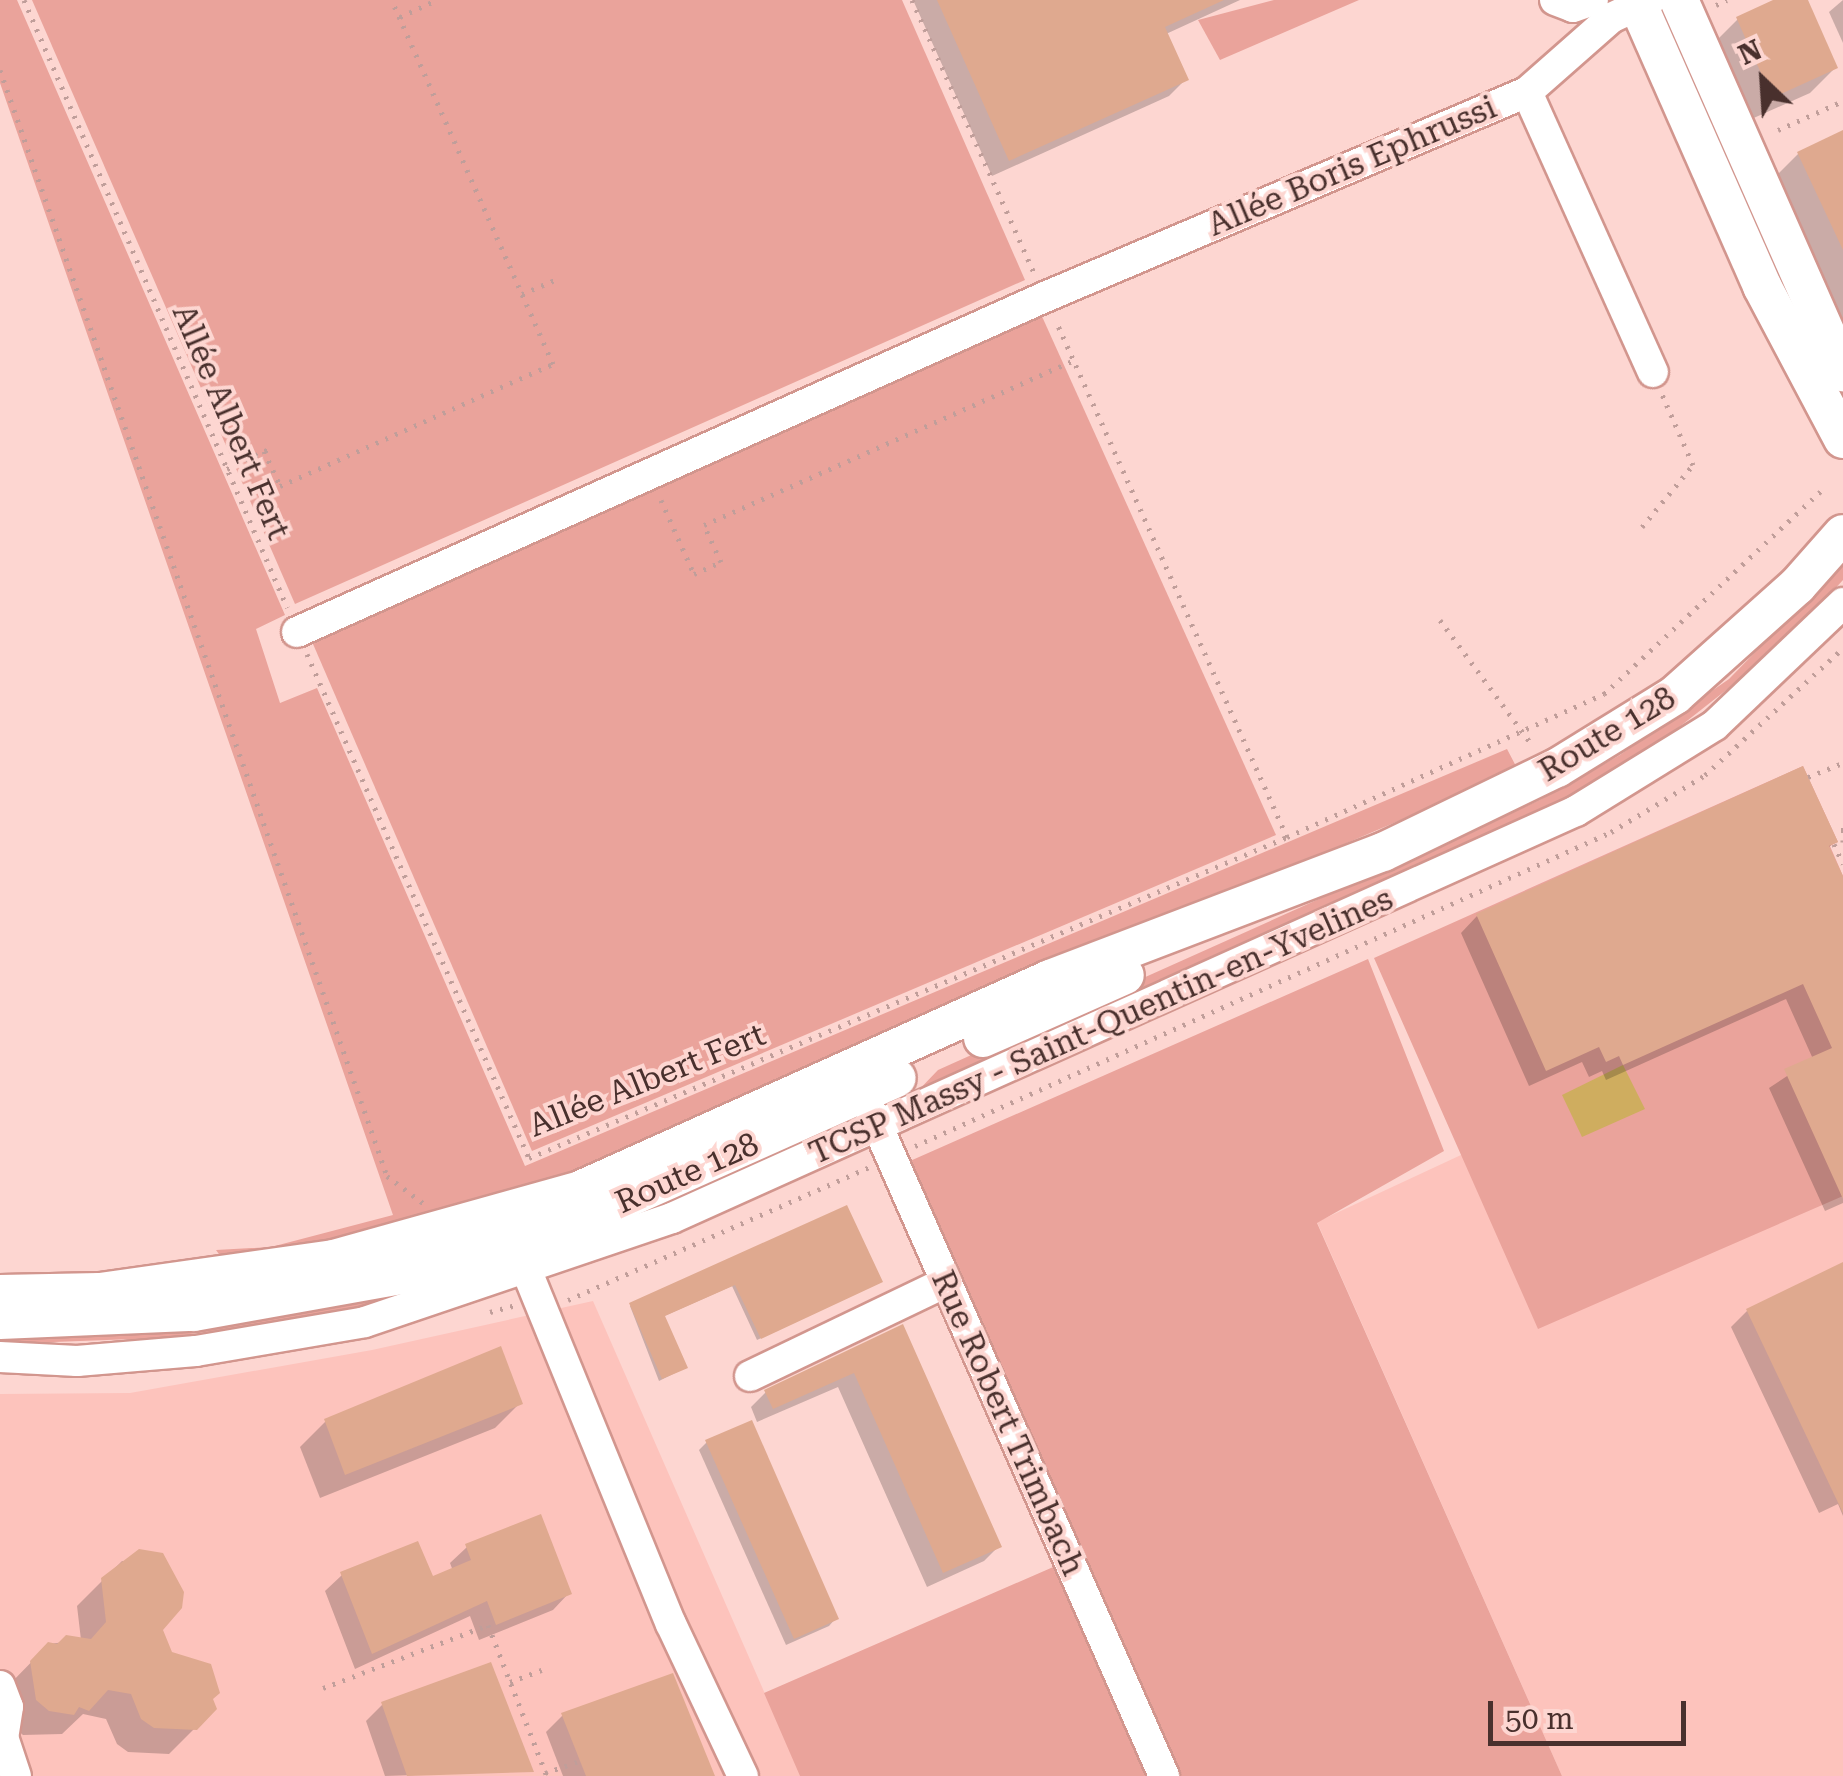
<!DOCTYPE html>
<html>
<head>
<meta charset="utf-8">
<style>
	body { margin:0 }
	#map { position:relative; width:1843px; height:1776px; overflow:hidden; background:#fdd6d1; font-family:"Roboto Serif",serif }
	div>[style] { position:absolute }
	.built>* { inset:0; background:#fdc3bc }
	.green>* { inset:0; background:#eaa39b }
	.water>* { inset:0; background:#cfad5f }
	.shadow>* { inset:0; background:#0003 }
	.building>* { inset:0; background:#dfa98f }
	.path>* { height:5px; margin-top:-2.5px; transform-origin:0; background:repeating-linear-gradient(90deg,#c09e9a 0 2.5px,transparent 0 10.5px) }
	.roads { filter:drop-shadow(2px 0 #d2968e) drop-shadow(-2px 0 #d2968e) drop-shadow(0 2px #d2968e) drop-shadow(0 -2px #d2968e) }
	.minor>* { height:30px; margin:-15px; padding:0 15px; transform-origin:15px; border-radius:15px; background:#fff }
	.major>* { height:38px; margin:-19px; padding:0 19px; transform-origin:19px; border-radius:19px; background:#fff }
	span { translate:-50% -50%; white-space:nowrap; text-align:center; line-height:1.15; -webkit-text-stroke:8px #fdd6d1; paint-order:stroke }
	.street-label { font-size:32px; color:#49302d }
	.north { position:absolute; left:1713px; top:30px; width:100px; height:100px; -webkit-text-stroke:8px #fdd6d1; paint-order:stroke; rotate:335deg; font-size:28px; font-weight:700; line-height:40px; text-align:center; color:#49302d }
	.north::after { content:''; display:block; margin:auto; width:35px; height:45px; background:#49302d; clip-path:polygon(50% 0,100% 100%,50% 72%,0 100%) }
	.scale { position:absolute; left:1488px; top:1701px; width:198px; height:45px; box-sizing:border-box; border:5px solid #49302d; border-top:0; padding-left:12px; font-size:30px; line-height:35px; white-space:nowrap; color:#49302d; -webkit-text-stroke:8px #fdd6d1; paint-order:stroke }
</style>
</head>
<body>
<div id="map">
	<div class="built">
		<div style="clip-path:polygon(1843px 977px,1843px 1776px,1562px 1776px,1317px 1222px)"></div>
		<div style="clip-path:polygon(593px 1301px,801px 1776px,0 1776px,0 1394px,130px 1393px,372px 1350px)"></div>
	</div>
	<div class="green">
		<div style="clip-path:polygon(0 0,17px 0,285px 615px,256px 629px,280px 703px,317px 688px,525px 1166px,1507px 749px,1518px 770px,557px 1180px,395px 1230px,227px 1265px,216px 1250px,271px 1247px,393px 1215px,0 83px)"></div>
		<div style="clip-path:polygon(32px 0,902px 0,1025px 280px,295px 604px)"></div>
		<div style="clip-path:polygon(1274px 0,1359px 0,1220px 60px,1198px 20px)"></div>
		<div style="clip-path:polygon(1040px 312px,1276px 835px,532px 1151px,310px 637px)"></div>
		<div style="clip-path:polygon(1843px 562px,1843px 580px,1781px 647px,1636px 761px,1561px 802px,913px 1096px,938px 1070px,1540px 800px,1620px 755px,1729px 679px)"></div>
		<div style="clip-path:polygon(1803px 766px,1838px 842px,1830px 846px,1843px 876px,1843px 1196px,1538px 1329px,1374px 958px)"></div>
		<div style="clip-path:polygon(1368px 959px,1444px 1151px,1317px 1223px,1562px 1776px,800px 1776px,764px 1693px,1083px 1554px,910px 1161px)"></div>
		<div style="clip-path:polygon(457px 1267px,396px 1298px,318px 1317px,160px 1338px,0 1344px,0 1329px)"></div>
	</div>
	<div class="water">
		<div style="clip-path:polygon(1623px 1065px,1645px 1109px,1582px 1137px,1562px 1095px)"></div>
	</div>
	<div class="shadow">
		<div style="clip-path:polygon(913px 0,1240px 0,1166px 34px,1186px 79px,1169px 96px,992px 176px)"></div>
		<div style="clip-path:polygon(1779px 0,1806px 0,1835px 68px,1810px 93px,1747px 121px,1713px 44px,1738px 19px)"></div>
		<div style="clip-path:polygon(1843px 0,1843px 43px,1829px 12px)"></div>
		<div style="clip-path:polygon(1843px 132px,1843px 328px,1773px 179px,1798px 154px)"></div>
		<div style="clip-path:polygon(1835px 841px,1828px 848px,1843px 882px,1843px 1203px,1825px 1211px,1769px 1088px,1813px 1059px,1786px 999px,1606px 1080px,1602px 1071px,1589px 1077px,1582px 1062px,1529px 1086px,1461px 933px,1477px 916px)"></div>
		<div style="clip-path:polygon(846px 1208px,877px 1284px,757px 1340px,732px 1286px,662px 1317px,685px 1368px,659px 1381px,630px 1306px)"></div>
		<div style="clip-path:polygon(1843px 1265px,1843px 1516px,1838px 1504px,1819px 1513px,1731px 1327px,1747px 1311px)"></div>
		<div style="clip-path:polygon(901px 1327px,999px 1546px,984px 1561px,927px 1587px,838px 1387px,757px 1422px,751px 1407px,766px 1392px)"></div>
		<div style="clip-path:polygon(520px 1403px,495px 1428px,320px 1498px,300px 1447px,325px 1422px)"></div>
		<div style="clip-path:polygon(707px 1442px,836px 1618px,829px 1626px,786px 1645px,699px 1450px)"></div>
		<div style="clip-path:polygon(467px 1547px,569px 1593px,553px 1610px,479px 1640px,470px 1616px,355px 1669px,325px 1591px,342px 1575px,431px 1579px,453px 1571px,450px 1563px)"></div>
		<div style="clip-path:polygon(122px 1561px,130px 1562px,170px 1654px,214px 1709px,169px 1754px,128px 1752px,117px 1744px,106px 1719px,83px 1714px,62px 1734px,23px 1735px,12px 1725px,6px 1688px,49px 1644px,81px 1640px,77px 1606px)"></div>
		<div style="clip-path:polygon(383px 1704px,531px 1771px,385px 1776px,366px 1721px)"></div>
		<div style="clip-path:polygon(563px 1715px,712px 1776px,563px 1776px,546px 1732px)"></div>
	</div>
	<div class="building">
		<div style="clip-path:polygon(937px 0,1224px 0,1165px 27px,1189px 80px,1009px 161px)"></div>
		<div style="clip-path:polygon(1773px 0,1808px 0,1838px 68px,1772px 98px,1736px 17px)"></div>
		<div style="clip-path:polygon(1843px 130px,1843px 250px,1797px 152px)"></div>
		<div style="clip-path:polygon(1803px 766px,1838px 842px,1829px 846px,1843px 876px,1843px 1199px,1784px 1069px,1832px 1048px,1803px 984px,1623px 1065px,1619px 1056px,1606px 1062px,1599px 1047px,1546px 1071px,1476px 914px)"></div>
		<div style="clip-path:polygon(847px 1205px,883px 1282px,761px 1339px,735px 1285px,665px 1316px,688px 1368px,662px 1379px,629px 1303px)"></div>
		<div style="clip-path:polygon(1843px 1262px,1843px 1513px,1746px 1309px)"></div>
		<div style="clip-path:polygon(903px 1324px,1002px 1547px,943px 1573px,854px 1373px,773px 1409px,764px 1390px)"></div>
		<div style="clip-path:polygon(501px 1346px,523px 1404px,345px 1475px,324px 1419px)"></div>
		<div style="clip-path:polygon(752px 1420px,839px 1619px,794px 1639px,705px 1440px)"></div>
		<div style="clip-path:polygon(541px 1514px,572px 1594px,496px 1625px,487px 1601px,372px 1654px,340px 1572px,418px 1541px,433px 1576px,471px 1560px,465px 1544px)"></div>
		<div style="clip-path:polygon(139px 1549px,163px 1553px,184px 1592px,182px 1608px,163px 1630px,172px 1652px,211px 1664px,220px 1693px,213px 1699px,217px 1709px,197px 1730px,154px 1728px,141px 1719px,131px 1694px,108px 1690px,89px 1711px,79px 1707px,74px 1715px,49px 1711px,36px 1700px,30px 1661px,48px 1642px,57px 1644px,66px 1635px,91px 1639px,106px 1622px,101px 1578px)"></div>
		<div style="clip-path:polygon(491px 1662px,534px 1772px,407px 1776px,381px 1702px)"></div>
		<div style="clip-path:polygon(673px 1673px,715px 1776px,586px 1776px,561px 1713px)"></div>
	</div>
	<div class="path">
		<div style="left:24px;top:0;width:662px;rotate:66.57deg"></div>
		<div style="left:912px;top:0;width:301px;rotate:65.9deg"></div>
		<div style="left:1716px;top:5px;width:12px;rotate:-24deg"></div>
		<div style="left:400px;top:17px;width:38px;rotate:-25deg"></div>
		<div style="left:0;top:70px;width:1172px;rotate:70.71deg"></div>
		<div style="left:387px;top:1176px;width:45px;rotate:36.9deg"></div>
		<div style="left:1778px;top:130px;width:71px;rotate:-24deg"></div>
		<div style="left:522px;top:294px;width:38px;rotate:-23deg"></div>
		<div style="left:264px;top:451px;width:38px;rotate:65deg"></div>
		<div style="left:280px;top:486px;width:299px;rotate:-24.1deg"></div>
		<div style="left:553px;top:364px;width:398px;rotate:-113.9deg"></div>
		<div style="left:227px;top:469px;width:47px;rotate:-25.5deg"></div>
		<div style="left:661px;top:500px;width:81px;rotate:66deg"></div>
		<div style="left:694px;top:574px;width:30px;rotate:-24deg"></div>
		<div style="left:721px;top:562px;width:41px;rotate:-114.7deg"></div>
		<div style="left:704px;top:525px;width:405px;rotate:-24deg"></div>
		<div style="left:1642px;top:527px;width:80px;rotate:-50.6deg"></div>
		<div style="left:1693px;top:465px;width:77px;rotate:-113.6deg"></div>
		<div style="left:1440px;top:620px;width:157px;rotate:53.6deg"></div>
		<div style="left:307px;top:654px;width:551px;rotate:66.23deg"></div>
		<div style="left:529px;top:1158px;width:823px;rotate:-22.95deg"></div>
		<div style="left:1287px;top:837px;width:565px;rotate:-114.12deg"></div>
		<div style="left:1808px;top:777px;width:38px;rotate:-22deg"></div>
		<div style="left:1841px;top:830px;width:2px"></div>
		<div style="left:1287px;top:837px;width:348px;rotate:-24.3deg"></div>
		<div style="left:1604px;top:694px;width:299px;rotate:-43.1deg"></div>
		<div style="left:1843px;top:840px;width:2px;rotate:90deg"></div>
		<div style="left:1834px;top:844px;width:22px;rotate:66deg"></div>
		<div style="left:915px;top:1146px;width:764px;rotate:-24.28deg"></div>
		<div style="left:1611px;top:832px;width:110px;rotate:-31.2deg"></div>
		<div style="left:1705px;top:775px;width:188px;rotate:-42.6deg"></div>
		<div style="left:568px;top:1300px;width:329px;rotate:-23.8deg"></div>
		<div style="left:490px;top:1312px;width:24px;rotate:-15deg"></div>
		<div style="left:510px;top:1682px;width:34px;rotate:-21deg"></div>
		<div style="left:323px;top:1688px;width:177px;rotate:-20.9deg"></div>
		<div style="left:488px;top:1625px;width:162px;rotate:68.7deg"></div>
		<div style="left:545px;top:1773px;width:34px;rotate:-19deg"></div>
	</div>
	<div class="roads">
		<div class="minor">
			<div style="left:1555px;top:0;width:19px;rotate:21deg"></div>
			<div style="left:1573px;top:7px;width:21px;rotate:-19deg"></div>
			<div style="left:1527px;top:92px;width:307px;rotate:65.8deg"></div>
			<div style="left:297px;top:632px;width:820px;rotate:-24.13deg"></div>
			<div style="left:1045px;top:297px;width:524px;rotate:-23.04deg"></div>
			<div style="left:1527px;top:92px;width:112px;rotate:-41.4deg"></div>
			<div style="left:1611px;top:18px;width:43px;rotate:-24.8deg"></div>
			<div style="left:870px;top:1109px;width:729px;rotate:66.21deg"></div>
			<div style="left:519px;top:1252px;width:402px;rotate:67.8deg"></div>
			<div style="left:671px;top:1624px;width:168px;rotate:64.7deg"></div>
			<div style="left:0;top:1357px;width:77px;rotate:3deg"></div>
			<div style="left:77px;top:1361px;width:119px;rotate:-4.8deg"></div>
			<div style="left:196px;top:1351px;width:171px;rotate:-9.7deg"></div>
			<div style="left:365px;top:1322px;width:324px;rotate:-18.7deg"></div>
			<div style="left:672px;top:1218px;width:991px;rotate:-24.24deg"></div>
			<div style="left:1576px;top:811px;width:163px;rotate:-31.7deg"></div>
			<div style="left:1715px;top:725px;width:177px;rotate:-43.6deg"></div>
			<div style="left:750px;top:1376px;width:217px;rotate:-25.6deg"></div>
			<div style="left:0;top:1686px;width:22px;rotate:69deg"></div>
			<div style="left:8px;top:1707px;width:30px;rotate:99deg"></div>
			<div style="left:3px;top:1737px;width:41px;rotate:71.6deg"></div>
		</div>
		<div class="major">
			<div style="left:1636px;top:0;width:313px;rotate:66.2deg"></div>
			<div style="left:1762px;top:286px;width:173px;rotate:62.1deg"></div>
			<div style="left:1679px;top:0;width:407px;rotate:66.2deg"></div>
			<div style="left:983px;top:1038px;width:155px;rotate:-23.9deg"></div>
			<div style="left:0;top:1294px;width:100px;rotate:-1.1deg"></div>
			<div style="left:100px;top:1292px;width:236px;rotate:-8deg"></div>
			<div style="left:334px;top:1259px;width:253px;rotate:-15.6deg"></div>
			<div style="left:578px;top:1191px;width:517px;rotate:-24.19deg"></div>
			<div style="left:1050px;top:979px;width:356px;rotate:-20.9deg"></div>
			<div style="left:1383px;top:852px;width:193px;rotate:-25.8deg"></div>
			<div style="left:1557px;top:768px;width:139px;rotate:-31.7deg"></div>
			<div style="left:1675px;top:695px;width:164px;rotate:-41.8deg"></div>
			<div style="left:1797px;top:586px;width:69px;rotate:-48.5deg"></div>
			<div style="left:0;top:1320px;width:194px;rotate:-2.4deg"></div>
			<div style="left:194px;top:1312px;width:211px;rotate:-10.1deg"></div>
			<div style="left:402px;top:1275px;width:195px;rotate:-17.6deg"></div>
			<div style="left:588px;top:1216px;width:338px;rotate:-24.1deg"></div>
		</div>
	</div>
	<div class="street-label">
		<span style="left:1352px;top:166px;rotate:-23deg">Allée Boris Ephrussi</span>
		<span style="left:231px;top:422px;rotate:67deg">Allée Albert Fert</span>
		<span style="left:1607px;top:734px;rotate:-31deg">Route 128</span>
		<span style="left:1101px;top:1026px;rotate:-24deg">TCSP Massy - Saint-Quentin-en-Yvelines</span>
		<span style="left:647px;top:1080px;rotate:-22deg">Allée Albert Fert</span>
		<span style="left:687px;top:1173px;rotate:-24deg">Route 128</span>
		<span style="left:1008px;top:1423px;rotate:66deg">Rue Robert Trimbach</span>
	</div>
	<div class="north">N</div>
	<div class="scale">50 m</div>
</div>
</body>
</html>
